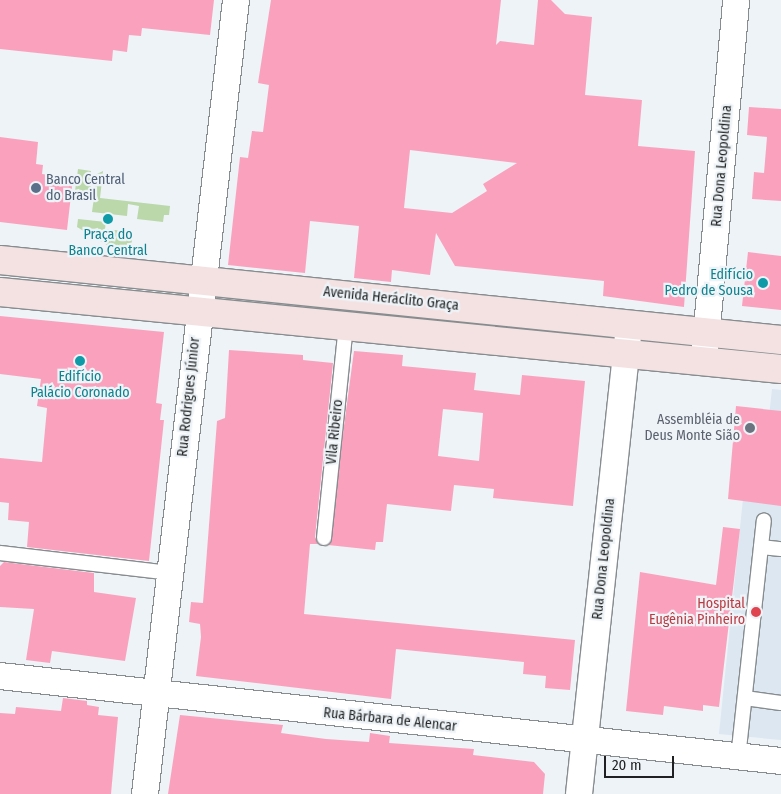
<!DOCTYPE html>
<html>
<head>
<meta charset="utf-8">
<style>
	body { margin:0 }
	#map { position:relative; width:781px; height:794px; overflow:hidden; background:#eef3f7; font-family:"Fira Sans Condensed",sans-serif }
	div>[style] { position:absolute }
	.built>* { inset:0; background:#dce7f1 }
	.green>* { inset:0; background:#bad8a9 }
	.building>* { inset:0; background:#faa2bd }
	.roads { filter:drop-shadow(1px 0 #878c8f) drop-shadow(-1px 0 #878c8f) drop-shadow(0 1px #878c8f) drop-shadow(0 -1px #878c8f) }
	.service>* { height:14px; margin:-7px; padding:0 7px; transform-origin:7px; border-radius:7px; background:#fff }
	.minor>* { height:26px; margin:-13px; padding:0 13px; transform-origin:13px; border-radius:13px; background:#fff }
	.primary>* { height:28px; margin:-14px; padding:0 14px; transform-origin:14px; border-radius:14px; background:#f4e2e3 }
	.dots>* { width:14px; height:14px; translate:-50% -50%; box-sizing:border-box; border:2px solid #eef3f7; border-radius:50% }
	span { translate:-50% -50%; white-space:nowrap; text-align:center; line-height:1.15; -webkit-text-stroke:4.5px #eef3f7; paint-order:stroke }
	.street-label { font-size:14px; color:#1e2021 }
	.service-label { font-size:14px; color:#4e5e75 }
	.left { translate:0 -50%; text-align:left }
	.culture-label { font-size:14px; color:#0d838f }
	.right { translate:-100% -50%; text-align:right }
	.worship-label { font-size:14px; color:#5b616d }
	.health-label { font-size:14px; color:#be3a42 }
	.scale { position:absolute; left:604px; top:756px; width:70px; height:22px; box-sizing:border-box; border:2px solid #1e2021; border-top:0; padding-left:6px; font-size:15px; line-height:18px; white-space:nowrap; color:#1e2021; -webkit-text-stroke:4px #eef3f7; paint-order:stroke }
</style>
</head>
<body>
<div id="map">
	<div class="built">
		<div style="clip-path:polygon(772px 389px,781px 390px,781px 740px,719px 734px,744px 489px,761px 490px)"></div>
	</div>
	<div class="green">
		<div style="clip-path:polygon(78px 169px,91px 171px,91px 177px,103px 171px,100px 198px,170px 206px,169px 215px,164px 215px,163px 222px,137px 219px,139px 206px,128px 204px,127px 216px,92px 212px,96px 183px,91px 182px,90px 192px,75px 191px)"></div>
		<div style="clip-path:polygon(78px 219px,106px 222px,105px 229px,133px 232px,131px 248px,107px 245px,77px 227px)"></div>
	</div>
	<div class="building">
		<div style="clip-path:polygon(0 0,214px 0,210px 35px,142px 28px,141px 36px,129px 35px,127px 52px,113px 50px,112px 61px,0 49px)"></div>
		<div style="clip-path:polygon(evenodd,271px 0,501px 0,496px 45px,500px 41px,534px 45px,538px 0,551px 0,565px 14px,592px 17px,585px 95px,642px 100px,638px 146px,695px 151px,684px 307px,603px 296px,604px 281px,455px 266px,436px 233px,430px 275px,392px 270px,391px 282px,354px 278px,359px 226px,310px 221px,305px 273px,228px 265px,240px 157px,248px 158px,252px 131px,263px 132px,269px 85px,258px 83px,271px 0,410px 150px,443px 154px,517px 163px,483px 184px,487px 191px,452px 213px,404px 208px,410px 150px)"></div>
		<div style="clip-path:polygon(749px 107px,781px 109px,781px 201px,752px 199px,754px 172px,764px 173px,767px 137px,747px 135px)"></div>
		<div style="clip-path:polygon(0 137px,38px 142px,36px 164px,43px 165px,42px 174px,73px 178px,67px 230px,0 222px)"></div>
		<div style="clip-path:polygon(748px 252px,781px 256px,781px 310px,742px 306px)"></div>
		<div style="clip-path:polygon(0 316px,164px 332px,156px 403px,162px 404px,160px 420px,164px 420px,149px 561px,27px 547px,29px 522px,8px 520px,9px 503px,0 502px,0 458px,42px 462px,47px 408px,37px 406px,41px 379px,0 374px)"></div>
		<div style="clip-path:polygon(229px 350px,303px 355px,303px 360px,333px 363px,315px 537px,318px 544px,310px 544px,304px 614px,575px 640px,570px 690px,545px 688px,546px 676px,523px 674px,524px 662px,396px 649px,391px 699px,196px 676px,201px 637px,200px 624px,189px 622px,191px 602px,203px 603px,217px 421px,225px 418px)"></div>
		<div style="clip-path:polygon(evenodd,354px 351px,403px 355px,402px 366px,476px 373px,474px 390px,520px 395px,522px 375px,585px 381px,573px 506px,493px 498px,494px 489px,454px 485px,451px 511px,387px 504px,383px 542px,376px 542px,375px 550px,328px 545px,354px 351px,443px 409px,483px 413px,479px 461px,438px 456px,443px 409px)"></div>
		<div style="clip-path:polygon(736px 406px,781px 411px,781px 506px,728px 499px)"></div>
		<div style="clip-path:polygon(723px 527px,740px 529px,719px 707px,703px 705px,703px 711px,664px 706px,663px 715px,626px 711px,640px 572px,716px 585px)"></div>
		<div style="clip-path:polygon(4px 562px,94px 573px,94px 592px,136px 598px,125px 661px,52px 651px,50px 663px,26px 660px,34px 609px,0 607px,0 566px)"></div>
		<div style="clip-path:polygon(63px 698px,87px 701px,87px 705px,99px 707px,98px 715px,118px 717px,111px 794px,0 794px,0 713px,15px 714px,16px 707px,61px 711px)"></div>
		<div style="clip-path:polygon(180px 715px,283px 725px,281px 733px,326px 739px,369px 742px,370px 733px,390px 736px,389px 743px,474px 749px,473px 755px,534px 762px,545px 774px,543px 794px,168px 794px)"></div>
	</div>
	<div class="roads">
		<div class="service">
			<div style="left:324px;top:538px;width:213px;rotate:-84.1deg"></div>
			<div style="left:761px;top:547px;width:20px;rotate:6deg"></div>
			<div style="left:0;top:553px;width:172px;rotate:6.7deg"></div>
			<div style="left:745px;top:698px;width:36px;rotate:8deg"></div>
			<div style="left:738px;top:758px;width:239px;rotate:-83.8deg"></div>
		</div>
		<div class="minor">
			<div style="left:704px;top:361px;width:362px;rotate:-84.9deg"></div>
			<div style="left:0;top:676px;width:786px;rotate:6.21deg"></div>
			<div style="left:145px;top:794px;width:799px;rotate:-83.46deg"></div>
			<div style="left:579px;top:794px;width:472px;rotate:-83.9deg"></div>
		</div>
		<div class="primary">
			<div style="left:0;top:260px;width:785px;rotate:5.85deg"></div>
			<div style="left:0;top:292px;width:785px;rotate:5.63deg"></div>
		</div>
	</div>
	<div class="dots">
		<div style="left:36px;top:188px;background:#5c6f8a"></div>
		<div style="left:108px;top:219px;background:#0f9aa8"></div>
		<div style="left:763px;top:283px;background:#0f9aa8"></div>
		<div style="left:80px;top:361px;background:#0f9aa8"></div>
		<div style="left:750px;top:428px;background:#6b7280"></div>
		<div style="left:756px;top:612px;background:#e0444e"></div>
	</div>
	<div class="street-label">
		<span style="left:722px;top:166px;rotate:-85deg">Rua Dona Leopoldina</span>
		<span style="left:391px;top:299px;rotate:6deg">Avenida Heráclito Graça</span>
		<span style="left:189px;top:397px;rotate:-84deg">Rua Rodrigues Júnior</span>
		<span style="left:335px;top:432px;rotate:-84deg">Vila Ribeiro</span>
		<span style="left:604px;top:559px;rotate:-84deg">Rua Dona Leopoldina</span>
		<span style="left:390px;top:720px;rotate:6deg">Rua Bárbara de Alencar</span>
	</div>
	<div class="service-label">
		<span class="left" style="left:46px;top:188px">Banco Central<br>do Brasil</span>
	</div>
	<div class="culture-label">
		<span style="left:108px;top:243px">Praça do<br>Banco Central</span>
		<span class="right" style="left:753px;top:283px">Edifício<br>Pedro de Sousa</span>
		<span style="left:80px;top:385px">Edifício<br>Palácio Coronado</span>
	</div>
	<div class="worship-label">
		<span class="right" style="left:740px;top:428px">Assembléia de<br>Deus Monte Sião</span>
	</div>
	<div class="health-label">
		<span class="right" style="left:745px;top:612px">Hospital<br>Eugênia Pinheiro</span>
	</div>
	<div class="scale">20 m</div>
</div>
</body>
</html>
